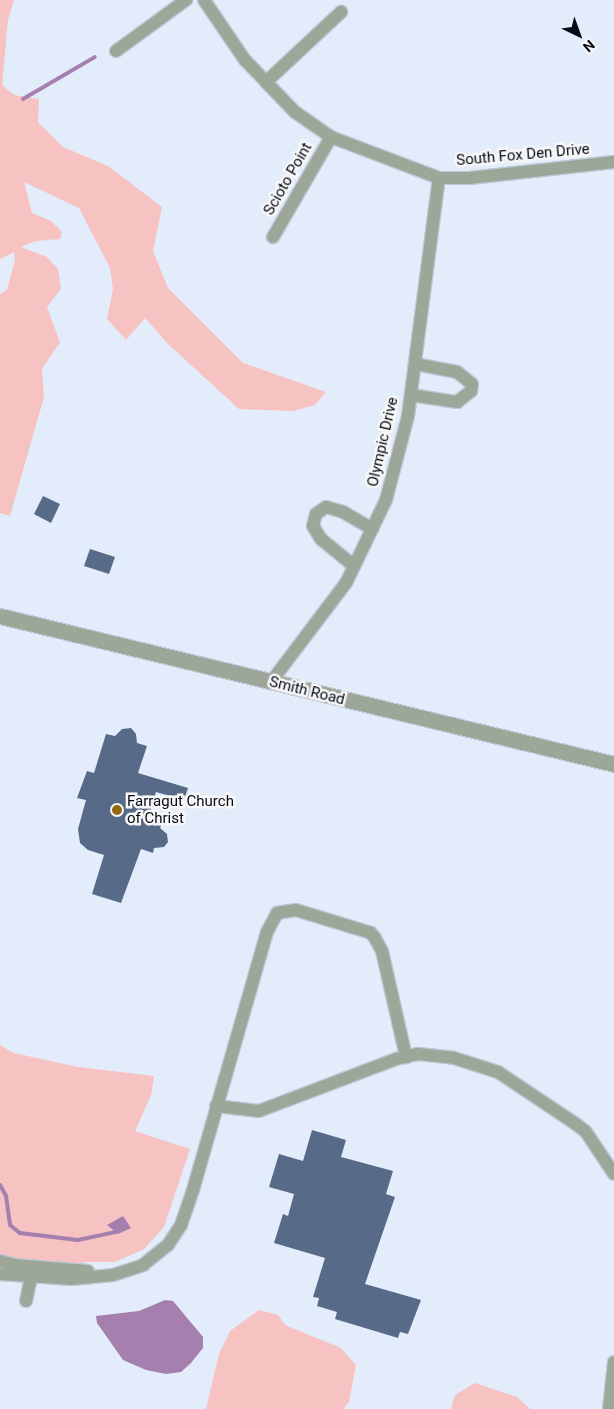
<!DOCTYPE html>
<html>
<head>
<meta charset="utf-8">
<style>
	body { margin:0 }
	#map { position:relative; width:614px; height:1409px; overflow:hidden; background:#e3ecfa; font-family:Roboto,sans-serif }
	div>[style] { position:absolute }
	.green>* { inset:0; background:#f6c2c2 }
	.water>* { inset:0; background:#a580af }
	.stream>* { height:4px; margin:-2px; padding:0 2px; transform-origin:2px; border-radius:2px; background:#a580af }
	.building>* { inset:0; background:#576a88 }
	.roads { filter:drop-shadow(1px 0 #bfc8d6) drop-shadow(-1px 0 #bfc8d6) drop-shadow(0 1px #bfc8d6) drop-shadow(0 -1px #bfc8d6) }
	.minor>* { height:12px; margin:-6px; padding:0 6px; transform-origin:6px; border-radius:6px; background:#9ca799 }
	.tertiary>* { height:15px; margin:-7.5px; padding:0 7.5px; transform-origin:7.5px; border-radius:7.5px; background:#9ca799 }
	.dots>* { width:14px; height:14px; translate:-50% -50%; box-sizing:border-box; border:2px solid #f8f8f8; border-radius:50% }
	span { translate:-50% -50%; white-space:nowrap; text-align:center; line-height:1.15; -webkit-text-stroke:5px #f8f8f8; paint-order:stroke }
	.street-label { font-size:15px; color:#050b16 }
	.poi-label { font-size:15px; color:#050b16 }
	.left { translate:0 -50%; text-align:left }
	.north { position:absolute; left:554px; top:10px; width:50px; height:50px; -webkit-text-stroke:4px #f8f8f8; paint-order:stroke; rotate:138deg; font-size:14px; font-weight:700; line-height:20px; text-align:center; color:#050b16 }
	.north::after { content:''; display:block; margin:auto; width:18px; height:22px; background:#050b16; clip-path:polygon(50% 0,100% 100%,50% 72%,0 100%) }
</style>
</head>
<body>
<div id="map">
	<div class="green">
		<div style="clip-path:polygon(0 0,14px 0,8px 20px,2px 85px,14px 95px,39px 99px,38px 122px,63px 147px,108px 166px,162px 207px,153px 251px,168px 288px,243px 363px,326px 392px,315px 405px,293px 411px,239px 409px,168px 344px,145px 318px,126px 340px,107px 319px,113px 289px,110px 268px,79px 208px,24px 182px,32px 213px,51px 221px,62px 232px,60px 239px,36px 241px,21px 247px,47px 257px,58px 269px,61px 289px,47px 307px,60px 342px,42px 369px,44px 397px,10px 516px,0 513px,0 294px,7px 290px,15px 260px,14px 252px,0 259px)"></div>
		<div style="clip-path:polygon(0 1045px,14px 1053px,78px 1067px,154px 1076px,151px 1095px,135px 1131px,190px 1149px,164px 1227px,144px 1249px,115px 1262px,83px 1262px,82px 1267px,0 1256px)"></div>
		<div style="clip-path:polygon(259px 1310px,278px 1315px,285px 1325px,341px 1348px,356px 1365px,349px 1402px,343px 1409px,206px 1409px,219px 1354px,230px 1331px)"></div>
		<div style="clip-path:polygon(475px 1383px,517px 1397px,530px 1409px,451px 1409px,455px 1395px)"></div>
	</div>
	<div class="water">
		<div style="clip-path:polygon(123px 1216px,131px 1228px,118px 1234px,107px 1225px)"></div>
		<div style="clip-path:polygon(165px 1300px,173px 1301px,203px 1337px,203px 1348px,191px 1363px,181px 1372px,166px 1374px,146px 1370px,123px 1360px,97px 1323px,96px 1316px,139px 1311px)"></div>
	</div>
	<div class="stream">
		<div style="left:23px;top:99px;width:83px;rotate:-30.3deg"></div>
		<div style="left:0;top:1185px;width:13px;rotate:61deg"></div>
		<div style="left:6px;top:1196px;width:29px;rotate:82deg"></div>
		<div style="left:10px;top:1225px;width:13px;rotate:39deg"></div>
		<div style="left:20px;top:1233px;width:58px;rotate:6.9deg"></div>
		<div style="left:78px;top:1240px;width:39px;rotate:-12deg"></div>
	</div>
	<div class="building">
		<div style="clip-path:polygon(43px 496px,60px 504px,51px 523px,34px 514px)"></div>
		<div style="clip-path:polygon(90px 549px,115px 557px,109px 574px,84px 566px)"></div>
		<div style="clip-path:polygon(131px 728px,136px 734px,137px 743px,147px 746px,138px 773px,188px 788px,184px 800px,156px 792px,148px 819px,162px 823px,160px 828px,167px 834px,168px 842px,164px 847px,154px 848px,153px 853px,141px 849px,121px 903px,92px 894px,104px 855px,88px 850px,80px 843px,78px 829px,86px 800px,77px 798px,87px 771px,94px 773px,106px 734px,115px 736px,122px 729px)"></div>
		<div style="clip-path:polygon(312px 1130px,346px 1140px,341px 1157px,393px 1171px,386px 1194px,395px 1197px,365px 1284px,421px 1300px,408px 1334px,400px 1332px,398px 1338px,335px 1319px,337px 1312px,317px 1306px,319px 1298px,313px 1297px,325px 1258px,274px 1243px,283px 1214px,288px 1216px,294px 1194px,269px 1187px,279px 1154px,303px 1161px)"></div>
	</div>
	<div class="roads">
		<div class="minor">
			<div style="left:204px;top:0;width:73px;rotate:55.7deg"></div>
			<div style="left:245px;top:60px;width:30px;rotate:46deg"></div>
			<div style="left:266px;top:82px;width:42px;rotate:46deg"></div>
			<div style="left:295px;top:112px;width:44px;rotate:34.8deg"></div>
			<div style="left:331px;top:137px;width:116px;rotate:20.8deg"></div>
			<div style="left:439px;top:178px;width:31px"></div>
			<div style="left:470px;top:178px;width:145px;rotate:-6.3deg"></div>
			<div style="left:116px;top:51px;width:87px;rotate:-36.1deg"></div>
			<div style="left:266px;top:82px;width:103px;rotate:-43deg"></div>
			<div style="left:273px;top:237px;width:116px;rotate:-59.9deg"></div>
			<div style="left:411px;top:395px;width:47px;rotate:8.7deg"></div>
			<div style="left:457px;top:402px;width:18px;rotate:-38deg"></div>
			<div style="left:471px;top:391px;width:7px;rotate:-82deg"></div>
			<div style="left:472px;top:384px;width:19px;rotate:-141deg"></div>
			<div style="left:457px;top:372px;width:43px;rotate:-169.2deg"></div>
			<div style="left:354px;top:566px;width:43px;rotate:-140.7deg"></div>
			<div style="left:321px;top:539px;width:15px;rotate:-122deg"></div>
			<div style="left:313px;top:526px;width:12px;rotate:-76deg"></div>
			<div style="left:316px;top:514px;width:12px;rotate:-35deg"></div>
			<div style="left:326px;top:507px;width:18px;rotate:16deg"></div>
			<div style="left:343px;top:512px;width:34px;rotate:30deg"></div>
			<div style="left:271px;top:682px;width:124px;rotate:-52.9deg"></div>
			<div style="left:346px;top:583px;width:92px;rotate:-64.3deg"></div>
			<div style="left:386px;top:500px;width:87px;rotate:-75.3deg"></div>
			<div style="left:408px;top:416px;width:240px;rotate:-82.6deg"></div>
			<div style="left:216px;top:1106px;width:43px;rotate:6.6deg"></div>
			<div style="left:259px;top:1111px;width:147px;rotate:-20.8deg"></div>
			<div style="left:396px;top:1059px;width:23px;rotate:-13deg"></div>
			<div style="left:418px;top:1054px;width:36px;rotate:6deg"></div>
			<div style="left:454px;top:1058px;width:46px;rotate:17.7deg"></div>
			<div style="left:498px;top:1072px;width:94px;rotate:33.7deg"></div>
			<div style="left:576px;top:1124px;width:13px;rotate:39deg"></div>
			<div style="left:586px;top:1132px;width:50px;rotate:56.3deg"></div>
			<div style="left:0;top:1261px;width:16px;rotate:15deg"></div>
			<div style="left:15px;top:1265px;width:73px;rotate:4.7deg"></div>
			<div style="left:0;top:1274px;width:72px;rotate:4deg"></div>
			<div style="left:72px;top:1279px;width:41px;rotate:-5.6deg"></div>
			<div style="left:113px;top:1275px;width:32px;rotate:-18deg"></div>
			<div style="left:143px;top:1265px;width:32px;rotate:-39deg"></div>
			<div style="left:168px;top:1245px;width:24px;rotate:-57deg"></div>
			<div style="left:181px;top:1225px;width:37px;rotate:-71deg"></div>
			<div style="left:193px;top:1190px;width:268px;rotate:-74deg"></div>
			<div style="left:267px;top:932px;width:21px;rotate:-62deg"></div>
			<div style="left:277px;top:913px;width:19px;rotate:-9deg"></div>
			<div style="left:296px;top:910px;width:78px;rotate:17deg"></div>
			<div style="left:371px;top:933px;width:6px;rotate:51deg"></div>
			<div style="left:375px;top:938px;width:15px;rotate:62deg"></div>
			<div style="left:382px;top:951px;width:109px;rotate:77.2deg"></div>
			<div style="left:26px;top:1301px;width:33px;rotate:-78deg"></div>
			<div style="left:609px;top:1409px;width:47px;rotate:-83.9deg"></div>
		</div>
		<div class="tertiary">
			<div style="left:0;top:616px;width:632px;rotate:13.55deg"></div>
		</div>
	</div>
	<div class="dots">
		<div style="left:117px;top:810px;background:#926811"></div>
	</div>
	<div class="street-label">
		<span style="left:523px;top:155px;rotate:-5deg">South Fox Den Drive</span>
		<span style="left:288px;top:179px;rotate:-60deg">Scioto Point</span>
		<span style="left:383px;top:442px;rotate:-77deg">Olympic Drive</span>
		<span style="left:307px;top:691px;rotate:14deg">Smith Road</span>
	</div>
	<div class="poi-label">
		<span class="left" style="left:127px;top:810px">Farragut Church<br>of Christ</span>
	</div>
	<div class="north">N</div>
</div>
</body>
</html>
